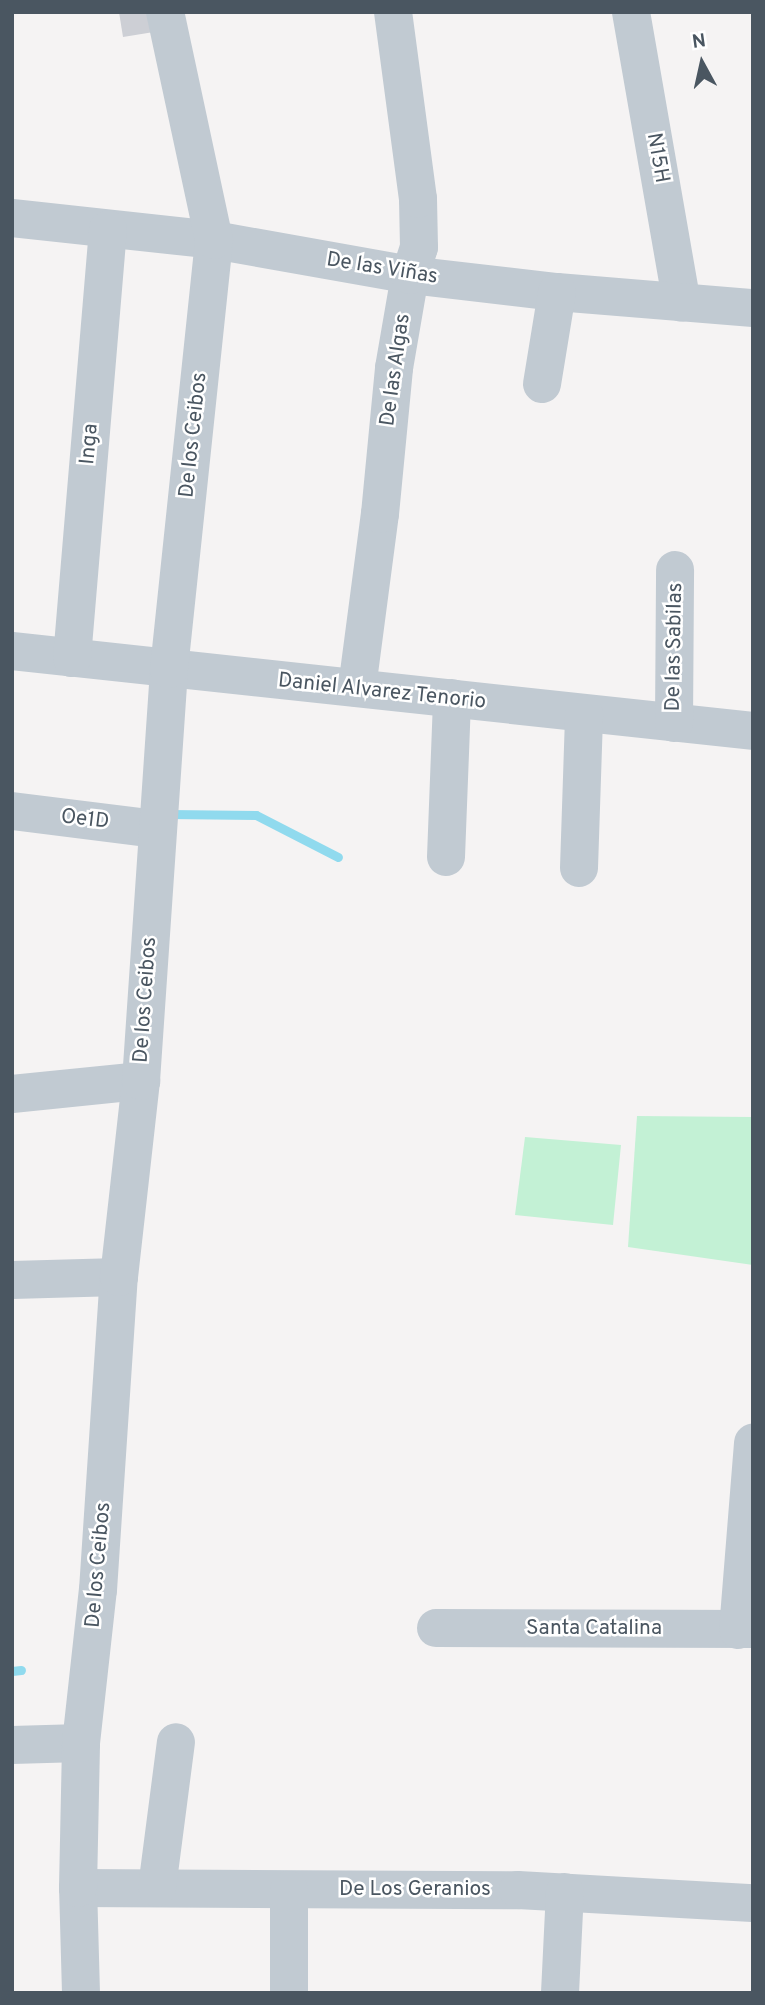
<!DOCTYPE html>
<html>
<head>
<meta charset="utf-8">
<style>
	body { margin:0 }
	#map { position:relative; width:765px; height:2005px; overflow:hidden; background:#f5f3f3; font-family:Overpass,sans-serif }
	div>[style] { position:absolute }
	.green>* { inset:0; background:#c3f1d5 }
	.stream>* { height:9px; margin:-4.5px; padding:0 4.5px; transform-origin:4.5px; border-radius:4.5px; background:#90daee }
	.building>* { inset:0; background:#cdcfd5 }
	.minor>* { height:38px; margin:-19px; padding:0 19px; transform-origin:19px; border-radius:19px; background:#c1cad2 }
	span { translate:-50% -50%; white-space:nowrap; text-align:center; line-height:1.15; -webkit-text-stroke:5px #fff; paint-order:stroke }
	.street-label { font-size:21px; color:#4a5661 }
	.frame { position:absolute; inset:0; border:14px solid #4a5661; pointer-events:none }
	.north { position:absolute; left:667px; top:28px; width:70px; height:70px; -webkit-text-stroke:5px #fff; paint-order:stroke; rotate:352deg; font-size:19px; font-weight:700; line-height:28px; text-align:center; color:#4a5661 }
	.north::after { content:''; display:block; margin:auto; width:24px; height:32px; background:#4a5661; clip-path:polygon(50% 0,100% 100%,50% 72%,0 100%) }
</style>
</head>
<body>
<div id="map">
	<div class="green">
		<div style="clip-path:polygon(637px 1116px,753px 1117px,753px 1265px,628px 1247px)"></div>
		<div style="clip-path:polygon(525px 1137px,621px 1145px,613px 1225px,515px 1215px)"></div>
	</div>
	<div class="stream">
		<div style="left:168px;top:814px;width:88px;rotate:0.7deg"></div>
		<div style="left:256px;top:815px;width:92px;rotate:27.1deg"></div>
		<div style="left:12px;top:1671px;width:9px;rotate:-6deg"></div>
	</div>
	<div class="building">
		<div style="clip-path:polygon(119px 12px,155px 12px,160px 31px,123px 37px)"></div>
	</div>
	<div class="minor">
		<div style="left:631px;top:12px;width:295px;rotate:80.1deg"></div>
		<div style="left:12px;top:218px;width:203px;rotate:6.2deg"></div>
		<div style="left:214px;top:240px;width:199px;rotate:10.1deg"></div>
		<div style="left:410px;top:275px;width:148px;rotate:6.6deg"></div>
		<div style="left:557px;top:292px;width:197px;rotate:4.7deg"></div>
		<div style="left:542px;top:384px;width:93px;rotate:-80.7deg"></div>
		<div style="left:12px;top:651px;width:745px;rotate:6.16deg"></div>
		<div style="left:72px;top:658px;width:430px;rotate:-85.2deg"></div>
		<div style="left:357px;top:688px;width:176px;rotate:-82.5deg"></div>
		<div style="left:380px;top:514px;width:147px;rotate:-84.5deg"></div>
		<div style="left:394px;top:368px;width:94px;rotate:-80.2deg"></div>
		<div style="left:410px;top:275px;width:29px;rotate:-72deg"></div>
		<div style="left:419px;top:247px;width:48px;rotate:-91.2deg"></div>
		<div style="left:418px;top:199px;width:189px;rotate:-97.6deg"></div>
		<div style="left:674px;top:723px;width:153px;rotate:-89.6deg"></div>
		<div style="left:12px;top:811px;width:146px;rotate:7.1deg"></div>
		<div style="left:446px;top:857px;width:159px;rotate:-87.8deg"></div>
		<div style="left:579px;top:868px;width:154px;rotate:-88.1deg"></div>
		<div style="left:12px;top:1094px;width:130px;rotate:-5.8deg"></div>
		<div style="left:12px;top:1280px;width:107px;rotate:-1.6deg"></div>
		<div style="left:436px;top:1628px;width:317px;rotate:0.2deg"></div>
		<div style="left:738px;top:1630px;width:188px;rotate:-85.4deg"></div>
		<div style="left:12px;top:1745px;width:69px;rotate:-1.7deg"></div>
		<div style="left:78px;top:1888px;width:440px;rotate:0.3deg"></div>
		<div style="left:518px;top:1890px;width:235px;rotate:3.2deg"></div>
		<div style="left:157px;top:1888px;width:147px;rotate:-82.6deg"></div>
		<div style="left:289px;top:1890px;width:103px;rotate:90deg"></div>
		<div style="left:81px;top:1993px;width:105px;rotate:-91.6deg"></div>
		<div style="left:78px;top:1888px;width:145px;rotate:-88.8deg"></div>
		<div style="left:81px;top:1743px;width:154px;rotate:-83.7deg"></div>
		<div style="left:98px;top:1590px;width:314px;rotate:-86.2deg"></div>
		<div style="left:119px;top:1277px;width:197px;rotate:-83.6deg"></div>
		<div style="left:141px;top:1081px;width:413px;rotate:-86.1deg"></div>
		<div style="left:169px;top:669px;width:431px;rotate:-84deg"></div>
		<div style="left:214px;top:240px;width:233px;rotate:-102.1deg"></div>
		<div style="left:560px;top:1993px;width:101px;rotate:-87.2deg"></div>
	</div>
	<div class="street-label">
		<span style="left:657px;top:158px;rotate:80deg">N15H</span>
		<span style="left:382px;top:269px;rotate:9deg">De las Viñas</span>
		<span style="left:396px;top:370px;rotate:-82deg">De las Algas</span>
		<span style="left:194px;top:435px;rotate:-84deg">De los Ceibos</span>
		<span style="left:90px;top:444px;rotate:-85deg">Inga</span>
		<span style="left:675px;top:647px;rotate:-89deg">De las Sabilas</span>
		<span style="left:382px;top:692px;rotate:6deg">Daniel Alvarez Tenorio</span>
		<span style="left:85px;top:820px;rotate:7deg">Oe1D</span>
		<span style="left:146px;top:1000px;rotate:-86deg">De los Ceibos</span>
		<span style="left:99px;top:1565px;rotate:-85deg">De los Ceibos</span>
		<span style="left:594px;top:1629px">Santa Catalina</span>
		<span style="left:415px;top:1890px">De Los Geranios</span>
	</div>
	<div class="frame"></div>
	<div class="north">N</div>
</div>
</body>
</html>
